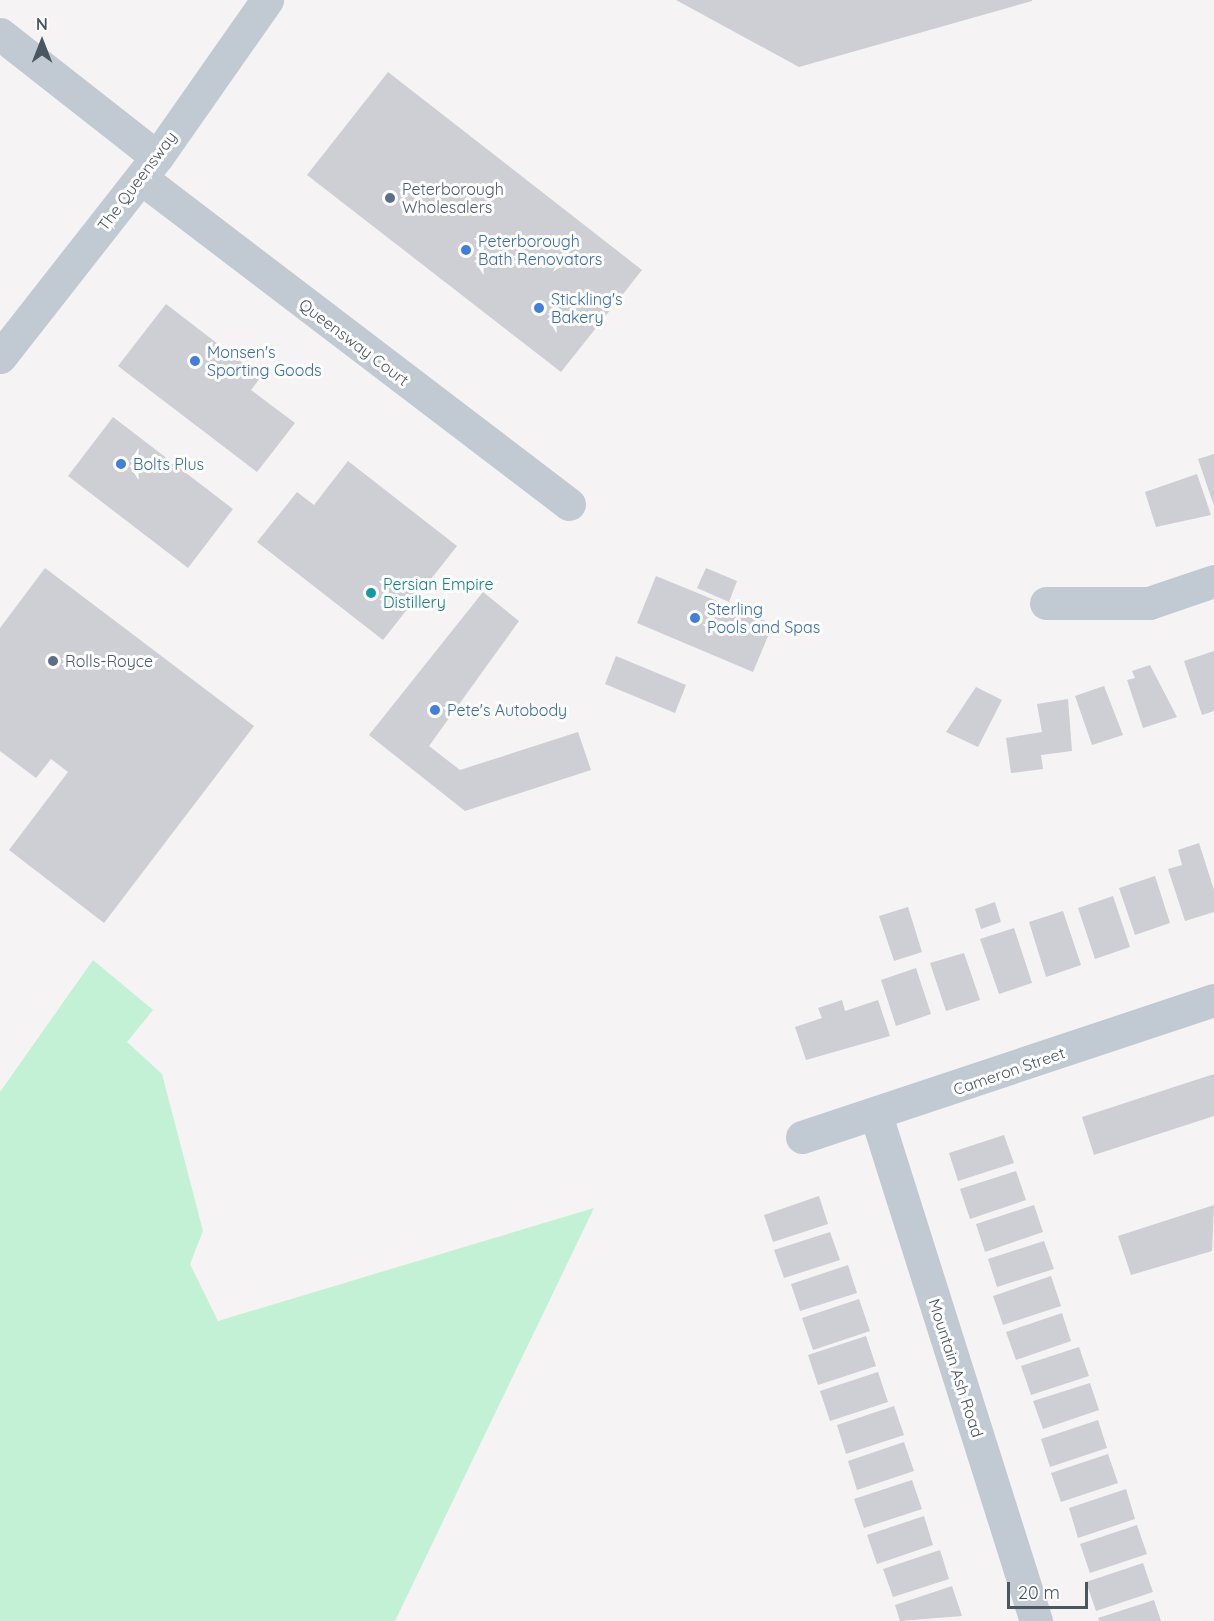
<!DOCTYPE html>
<html>
<head>
<meta charset="utf-8">
<style>
	body { margin:0 }
	#map { position:relative; width:1214px; height:1621px; overflow:hidden; background:#f5f3f3; font-family:Quicksand,sans-serif }
	div>[style] { position:absolute }
	.green>* { inset:0; background:#c3f1d5 }
	.building>* { inset:0; background:#cdcfd5 }
	.minor>* { height:33px; margin:-16.5px; padding:0 16.5px; transform-origin:16.5px; border-radius:16.5px; background:#c1cad2 }
	.dots>* { width:16px; height:16px; translate:-50% -50%; box-sizing:border-box; border:3px solid #fff; border-radius:50% }
	span { translate:-50% -50%; white-space:nowrap; text-align:center; line-height:1.15; -webkit-text-stroke:6px #fff; paint-order:stroke }
	.street-label { font-size:16px; color:#4a5661 }
	.service-label { font-size:16px; color:#4e5e75 }
	.left { translate:0 -50%; text-align:left }
	.shop-label { font-size:16px; color:#366cbe }
	.culture-label { font-size:16px; color:#0d838f }
	.north { position:absolute; left:12px; top:12px; width:60px; height:60px; -webkit-text-stroke:4px #fff; paint-order:stroke; rotate:0deg; font-size:16px; font-weight:700; line-height:24px; text-align:center; color:#4a5661 }
	.north::after { content:''; display:block; margin:auto; width:21px; height:27px; background:#4a5661; clip-path:polygon(50% 0,100% 100%,50% 72%,0 100%) }
	.scale { position:absolute; left:1007px; top:1582px; width:81px; height:27px; box-sizing:border-box; border:3px solid #4a5661; border-top:0; padding-left:8px; font-size:18px; line-height:21px; white-space:nowrap; color:#4a5661; -webkit-text-stroke:4px #fff; paint-order:stroke }
</style>
</head>
<body>
<div id="map">
	<div class="green">
		<div style="clip-path:polygon(93px 960px,153px 1010px,127px 1042px,162px 1074px,203px 1231px,190px 1264px,218px 1321px,594px 1208px,395px 1621px,0 1621px,0 1092px)"></div>
	</div>
	<div class="building">
		<div style="clip-path:polygon(676px 0,1032px 0,1032px 1px,799px 67px)"></div>
		<div style="clip-path:polygon(388px 72px,642px 270px,561px 372px,307px 175px)"></div>
		<div style="clip-path:polygon(166px 304px,261px 377px,251px 390px,295px 423px,257px 472px,118px 366px)"></div>
		<div style="clip-path:polygon(113px 417px,233px 509px,188px 568px,68px 476px)"></div>
		<div style="clip-path:polygon(1214px 454px,1214px 506px,1198px 459px)"></div>
		<div style="clip-path:polygon(348px 461px,457px 546px,383px 640px,257px 542px,297px 492px,314px 505px)"></div>
		<div style="clip-path:polygon(1197px 474px,1211px 515px,1156px 527px,1145px 492px)"></div>
		<div style="clip-path:polygon(45px 568px,254px 726px,104px 923px,9px 850px,68px 772px,51px 759px,36px 778px,0 751px,0 628px)"></div>
		<div style="clip-path:polygon(706px 568px,737px 581px,729px 602px,697px 588px)"></div>
		<div style="clip-path:polygon(656px 576px,773px 624px,753px 672px,637px 623px)"></div>
		<div style="clip-path:polygon(483px 592px,519px 621px,429px 746px,460px 770px,578px 732px,591px 770px,465px 811px,369px 735px)"></div>
		<div style="clip-path:polygon(1214px 651px,1214px 711px,1202px 715px,1184px 661px)"></div>
		<div style="clip-path:polygon(616px 656px,686px 685px,675px 713px,605px 684px)"></div>
		<div style="clip-path:polygon(1150px 665px,1177px 717px,1143px 728px,1127px 680px,1135px 678px,1132px 671px)"></div>
		<div style="clip-path:polygon(1104px 686px,1123px 735px,1092px 745px,1075px 696px)"></div>
		<div style="clip-path:polygon(976px 687px,1002px 700px,978px 747px,946px 732px)"></div>
		<div style="clip-path:polygon(1068px 699px,1072px 751px,1041px 755px,1043px 769px,1011px 773px,1006px 738px,1042px 732px,1037px 704px)"></div>
		<div style="clip-path:polygon(1199px 843px,1214px 890px,1214px 912px,1185px 921px,1168px 869px,1182px 865px,1178px 850px)"></div>
		<div style="clip-path:polygon(1155px 876px,1170px 923px,1135px 935px,1119px 888px)"></div>
		<div style="clip-path:polygon(1113px 896px,1130px 947px,1095px 959px,1078px 908px)"></div>
		<div style="clip-path:polygon(995px 902px,1001px 922px,981px 929px,975px 909px)"></div>
		<div style="clip-path:polygon(908px 907px,922px 952px,894px 961px,879px 916px)"></div>
		<div style="clip-path:polygon(1063px 911px,1081px 965px,1046px 977px,1029px 922px)"></div>
		<div style="clip-path:polygon(1014px 928px,1032px 983px,999px 994px,980px 939px)"></div>
		<div style="clip-path:polygon(964px 953px,980px 1000px,946px 1011px,930px 963px)"></div>
		<div style="clip-path:polygon(916px 968px,931px 1014px,896px 1026px,881px 980px)"></div>
		<div style="clip-path:polygon(842px 1000px,845px 1011px,878px 1000px,890px 1036px,806px 1060px,795px 1027px,822px 1018px,818px 1008px)"></div>
		<div style="clip-path:polygon(1214px 1074px,1214px 1116px,1094px 1155px,1082px 1117px)"></div>
		<div style="clip-path:polygon(1004px 1135px,1014px 1163px,958px 1181px,949px 1153px)"></div>
		<div style="clip-path:polygon(1016px 1171px,1026px 1200px,970px 1219px,960px 1189px)"></div>
		<div style="clip-path:polygon(819px 1196px,828px 1224px,773px 1242px,764px 1215px)"></div>
		<div style="clip-path:polygon(1034px 1205px,1043px 1232px,985px 1252px,976px 1224px)"></div>
		<div style="clip-path:polygon(1214px 1205px,1212px 1251px,1131px 1275px,1118px 1236px)"></div>
		<div style="clip-path:polygon(830px 1232px,840px 1260px,784px 1278px,774px 1250px)"></div>
		<div style="clip-path:polygon(1044px 1241px,1054px 1269px,997px 1287px,988px 1259px)"></div>
		<div style="clip-path:polygon(848px 1265px,857px 1293px,800px 1311px,791px 1284px)"></div>
		<div style="clip-path:polygon(1051px 1276px,1061px 1306px,1003px 1325px,993px 1296px)"></div>
		<div style="clip-path:polygon(859px 1299px,870px 1331px,813px 1350px,802px 1318px)"></div>
		<div style="clip-path:polygon(1062px 1313px,1071px 1341px,1016px 1360px,1006px 1332px)"></div>
		<div style="clip-path:polygon(866px 1336px,876px 1366px,818px 1385px,808px 1355px)"></div>
		<div style="clip-path:polygon(1079px 1347px,1089px 1376px,1031px 1395px,1021px 1366px)"></div>
		<div style="clip-path:polygon(878px 1372px,888px 1402px,830px 1421px,820px 1391px)"></div>
		<div style="clip-path:polygon(1090px 1383px,1099px 1410px,1043px 1429px,1033px 1401px)"></div>
		<div style="clip-path:polygon(894px 1406px,904px 1435px,846px 1454px,837px 1425px)"></div>
		<div style="clip-path:polygon(1098px 1420px,1107px 1448px,1050px 1467px,1041px 1439px)"></div>
		<div style="clip-path:polygon(904px 1442px,914px 1471px,857px 1490px,848px 1461px)"></div>
		<div style="clip-path:polygon(1108px 1454px,1118px 1483px,1061px 1502px,1051px 1473px)"></div>
		<div style="clip-path:polygon(912px 1480px,922px 1509px,864px 1528px,854px 1499px)"></div>
		<div style="clip-path:polygon(1126px 1489px,1135px 1519px,1078px 1538px,1069px 1508px)"></div>
		<div style="clip-path:polygon(924px 1516px,933px 1545px,877px 1564px,867px 1535px)"></div>
		<div style="clip-path:polygon(1137px 1525px,1147px 1554px,1090px 1573px,1080px 1544px)"></div>
		<div style="clip-path:polygon(940px 1550px,949px 1579px,893px 1597px,883px 1569px)"></div>
		<div style="clip-path:polygon(1143px 1563px,1153px 1592px,1096px 1611px,1086px 1582px)"></div>
		<div style="clip-path:polygon(952px 1586px,962px 1616px,900px 1621px,895px 1605px)"></div>
		<div style="clip-path:polygon(1154px 1600px,1161px 1621px,1099px 1621px,1098px 1618px)"></div>
	</div>
	<div class="minor">
		<div style="left:0;top:34px;width:199px;rotate:38.1deg"></div>
		<div style="left:141px;top:178px;width:538px;rotate:37.3deg"></div>
		<div style="left:0;top:357px;width:254px;rotate:-51.9deg"></div>
		<div style="left:157px;top:157px;width:192px;rotate:-55deg"></div>
		<div style="left:1046px;top:603px;width:103px"></div>
		<div style="left:1149px;top:603px;width:69px;rotate:-18.7deg"></div>
		<div style="left:876px;top:1115px;width:531px;rotate:72.45deg"></div>
		<div style="left:802px;top:1137px;width:434px;rotate:-18.4deg"></div>
	</div>
	<div class="dots">
		<div style="left:390px;top:198px;background:#5c6f8a"></div>
		<div style="left:466px;top:250px;background:#3f7fe0"></div>
		<div style="left:539px;top:308px;background:#3f7fe0"></div>
		<div style="left:195px;top:361px;background:#3f7fe0"></div>
		<div style="left:121px;top:464px;background:#3f7fe0"></div>
		<div style="left:371px;top:593px;background:#0f9aa8"></div>
		<div style="left:695px;top:618px;background:#3f7fe0"></div>
		<div style="left:53px;top:661px;background:#5c6f8a"></div>
		<div style="left:435px;top:710px;background:#3f7fe0"></div>
	</div>
	<div class="street-label">
		<span style="left:137px;top:181px;rotate:-53deg">The Queensway</span>
		<span style="left:354px;top:342px;rotate:37deg">Queensway Court</span>
		<span style="left:1009px;top:1071px;rotate:-19deg">Cameron Street</span>
		<span style="left:956px;top:1368px;rotate:72deg">Mountain Ash Road</span>
	</div>
	<div class="service-label">
		<span class="left" style="left:402px;top:198px">Peterborough<br>Wholesalers</span>
		<span class="left" style="left:65px;top:661px">Rolls-Royce</span>
	</div>
	<div class="shop-label">
		<span class="left" style="left:478px;top:250px">Peterborough<br>Bath Renovators</span>
		<span class="left" style="left:551px;top:308px">Stickling's<br>Bakery</span>
		<span class="left" style="left:207px;top:361px">Monsen's<br>Sporting Goods</span>
		<span class="left" style="left:133px;top:464px">Bolts Plus</span>
		<span class="left" style="left:707px;top:618px">Sterling<br>Pools and Spas</span>
		<span class="left" style="left:447px;top:710px">Pete's Autobody</span>
	</div>
	<div class="culture-label">
		<span class="left" style="left:383px;top:593px">Persian Empire<br>Distillery</span>
	</div>
	<div class="north">N</div>
	<div class="scale">20 m</div>
</div>
</body>
</html>
